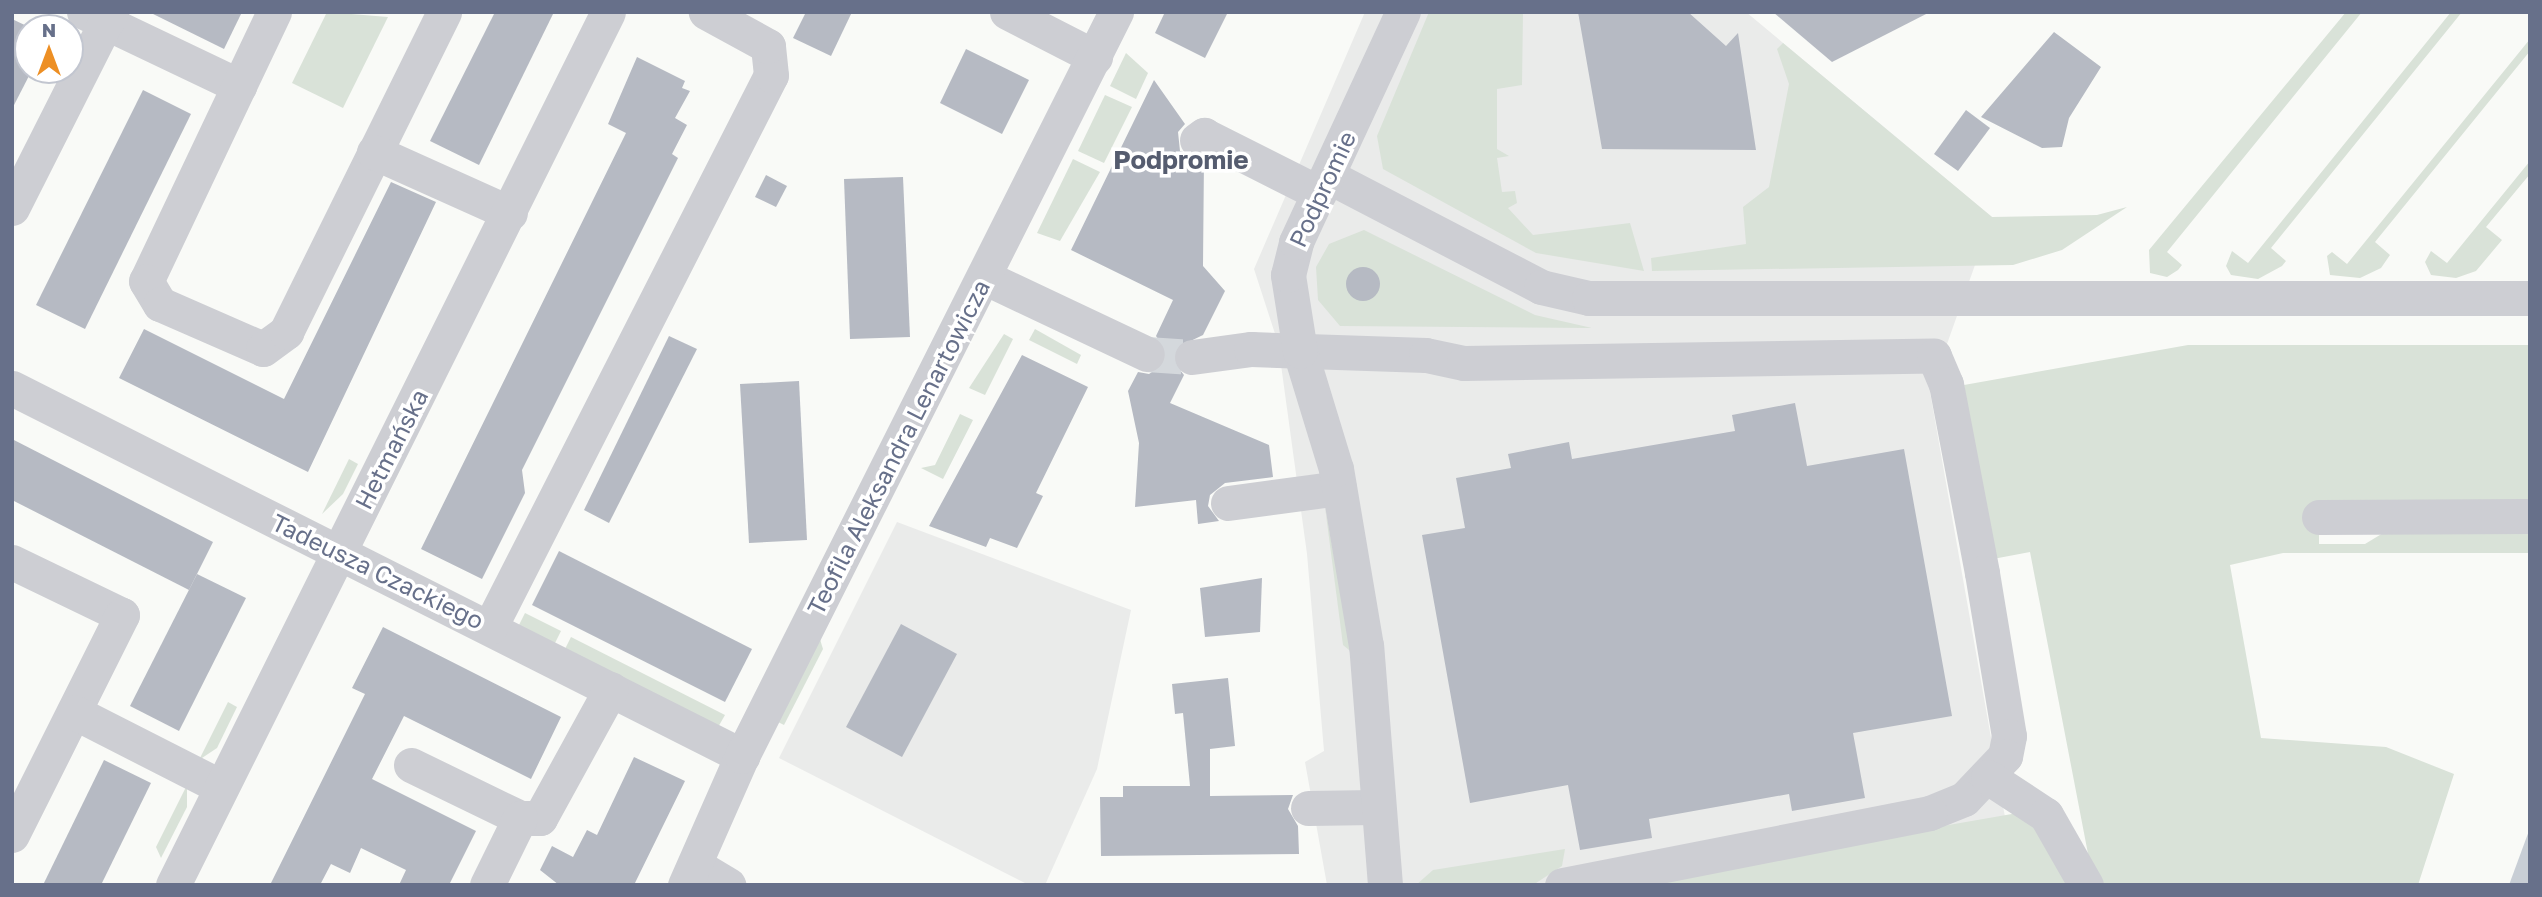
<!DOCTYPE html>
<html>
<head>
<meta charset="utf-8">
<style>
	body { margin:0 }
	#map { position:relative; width:2542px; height:897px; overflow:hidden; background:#f9faf7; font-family:"Golos Text",sans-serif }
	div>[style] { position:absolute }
	.built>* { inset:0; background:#eaebea }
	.green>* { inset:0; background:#d9e2d8 }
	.water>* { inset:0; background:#c8ced5 }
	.building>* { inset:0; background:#b6bac3 }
	.round { border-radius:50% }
	.minor-tunnel>* { height:35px; margin-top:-17.5px; transform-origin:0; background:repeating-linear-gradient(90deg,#d4d8dc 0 35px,transparent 0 53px) }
	.minor>* { height:35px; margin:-17.5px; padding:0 17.5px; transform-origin:17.5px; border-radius:17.5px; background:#cdced3 }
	span { translate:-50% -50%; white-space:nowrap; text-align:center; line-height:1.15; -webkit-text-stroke:7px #fff; paint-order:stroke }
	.street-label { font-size:24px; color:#67708a }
	.neighbourhood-label { font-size:26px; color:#555c6f; font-weight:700 }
	.frame { position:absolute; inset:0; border:14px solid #67708a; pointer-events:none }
	.north { position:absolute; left:14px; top:14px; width:70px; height:70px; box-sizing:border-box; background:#fff; border:2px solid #c2c6d0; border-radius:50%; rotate:0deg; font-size:19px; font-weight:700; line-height:28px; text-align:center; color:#67708a }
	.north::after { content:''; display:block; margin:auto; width:24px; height:32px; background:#ed8f24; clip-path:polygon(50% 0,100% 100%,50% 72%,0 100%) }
</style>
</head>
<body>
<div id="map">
	<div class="built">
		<div style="clip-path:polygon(1365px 12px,1746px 12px,1992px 217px,1930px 392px,2017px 885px,1327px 885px,1305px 762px,1324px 751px,1307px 554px,1278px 343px,1254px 269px)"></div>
		<div style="clip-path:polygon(897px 522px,1131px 610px,1097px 769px,1045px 885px,1029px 885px,779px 758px)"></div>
	</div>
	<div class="green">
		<div style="clip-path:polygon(327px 12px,388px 17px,343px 108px,292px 83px)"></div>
		<div style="clip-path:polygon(1429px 12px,1523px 12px,1522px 85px,1497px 89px,1497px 149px,1509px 156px,1497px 158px,1502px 192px,1515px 191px,1517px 203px,1508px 208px,1533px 235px,1630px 223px,1644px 271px,1536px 253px,1383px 169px,1377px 136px)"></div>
		<div style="clip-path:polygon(2346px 12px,2362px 12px,2167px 252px,2182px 265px,2178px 270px,2167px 277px,2150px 273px,2149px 250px)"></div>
		<div style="clip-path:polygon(2451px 12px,2462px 12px,2271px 248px,2286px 261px,2282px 266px,2258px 279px,2231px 275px,2226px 266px,2232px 251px,2248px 263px)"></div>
		<div style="clip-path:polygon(2530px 39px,2530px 51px,2375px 242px,2390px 255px,2381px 268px,2360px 278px,2330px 275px,2327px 256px,2332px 252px,2347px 264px)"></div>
		<div style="clip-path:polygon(1783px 43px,1992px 217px,2097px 215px,2127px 207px,2062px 250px,2013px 265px,1652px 271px,1651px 258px,1746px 244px,1743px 207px,1769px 187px,1789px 84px,1777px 49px)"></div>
		<div style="clip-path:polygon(1126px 53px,1148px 73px,1136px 99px,1110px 86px)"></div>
		<div style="clip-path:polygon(1105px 95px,1132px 107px,1104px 163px,1078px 151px)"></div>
		<div style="clip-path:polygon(1073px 159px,1100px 172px,1060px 241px,1037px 233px)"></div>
		<div style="clip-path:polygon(2530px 161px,2530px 174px,2486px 227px,2502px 240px,2476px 271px,2456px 278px,2431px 275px,2425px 262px,2431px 251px,2447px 263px)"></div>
		<div style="clip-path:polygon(1364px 230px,1535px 315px,1592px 328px,1340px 326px,1318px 300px,1316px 267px,1329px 244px)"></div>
		<div style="clip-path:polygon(1035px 329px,1081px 355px,1077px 364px,1029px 340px)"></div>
		<div style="clip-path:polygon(1004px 334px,1013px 339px,985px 395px,969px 388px)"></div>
		<div style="clip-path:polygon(2188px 345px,2530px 345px,2530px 504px,2319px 509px,2319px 544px,2365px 544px,2398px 524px,2530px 524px,2530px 553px,2283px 553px,2230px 565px,2261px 738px,2386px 747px,2454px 774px,2418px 885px,2094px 885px,2030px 552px,1993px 559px,1964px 385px)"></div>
		<div style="clip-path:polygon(960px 414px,973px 420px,943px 479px,921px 468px,935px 465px)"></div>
		<div style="clip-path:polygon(349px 459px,358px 464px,343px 494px,322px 514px)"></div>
		<div style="clip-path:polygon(1325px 507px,1351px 649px,1349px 650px,1343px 645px)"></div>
		<div style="clip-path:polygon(525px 613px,561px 631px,554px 645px,518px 627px)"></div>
		<div style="clip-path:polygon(819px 636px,823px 649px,784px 725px,776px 721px)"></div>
		<div style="clip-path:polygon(571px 637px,725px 715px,717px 729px,564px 651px)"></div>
		<div style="clip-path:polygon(228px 702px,237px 707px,217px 748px,199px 760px)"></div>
		<div style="clip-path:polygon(187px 785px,187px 807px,161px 858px,156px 847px)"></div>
		<div style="clip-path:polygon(2029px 811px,2080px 885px,1636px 885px,1645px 878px)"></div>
		<div style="clip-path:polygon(1565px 849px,1562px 866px,1533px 885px,1416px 885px,1433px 870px)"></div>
	</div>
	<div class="water">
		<div style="clip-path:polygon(2530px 828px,2530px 885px,2509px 885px)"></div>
	</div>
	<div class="building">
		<div style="clip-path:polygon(149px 12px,242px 12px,224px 49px)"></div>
		<div style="clip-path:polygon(495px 12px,554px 12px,479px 165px,430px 141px)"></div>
		<div style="clip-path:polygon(806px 12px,852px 12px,831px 56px,793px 38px)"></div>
		<div style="clip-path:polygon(1165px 12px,1228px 12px,1205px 58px,1155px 33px)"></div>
		<div style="clip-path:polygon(1578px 12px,1688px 12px,1726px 46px,1738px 33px,1756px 150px,1602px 149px)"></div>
		<div style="clip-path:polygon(1773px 12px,1930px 12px,1832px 62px)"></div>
		<div style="clip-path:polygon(12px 19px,31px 28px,32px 70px,12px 109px)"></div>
		<div style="clip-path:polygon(2054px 32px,2101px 67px,2069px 118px,2062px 147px,2042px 148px,1981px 117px)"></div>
		<div style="clip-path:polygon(966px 49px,1029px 80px,1002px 134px,940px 103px)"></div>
		<div style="clip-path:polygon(637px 57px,685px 81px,682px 88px,690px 91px,675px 118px,687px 125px,672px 154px,678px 158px,522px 470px,525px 493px,482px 579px,421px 549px,626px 133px,608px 124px)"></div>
		<div style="clip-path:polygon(1154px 80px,1185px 124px,1178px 132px,1180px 151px,1204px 158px,1203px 266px,1225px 291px,1203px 335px,1174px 349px,1172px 360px,1184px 375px,1170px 403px,1269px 445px,1273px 477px,1225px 483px,1210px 495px,1208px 506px,1219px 521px,1198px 524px,1196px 500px,1135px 507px,1139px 443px,1128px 391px,1138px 372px,1149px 374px,1165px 363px,1167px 352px,1156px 336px,1173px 300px,1071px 250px)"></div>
		<div style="clip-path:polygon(143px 90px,191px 114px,85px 329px,36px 305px)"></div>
		<div style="clip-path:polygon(1966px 110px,1990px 128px,1958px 171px,1934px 154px)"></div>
		<div style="clip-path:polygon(766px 175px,787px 186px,776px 207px,755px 197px)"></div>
		<div style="clip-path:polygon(903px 177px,910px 337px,850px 339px,844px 179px)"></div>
		<div style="clip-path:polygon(391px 182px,436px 202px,308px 472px,119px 378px,144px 329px,284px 399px)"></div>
		<div class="round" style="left:1346px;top:267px;width:34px;height:34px"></div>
		<div style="clip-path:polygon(669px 336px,697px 349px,609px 523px,584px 510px)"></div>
		<div style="clip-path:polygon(1022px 355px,1088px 387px,1036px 493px,1043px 496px,1017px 548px,990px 538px,986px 547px,929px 526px)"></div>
		<div style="clip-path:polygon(799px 381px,807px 540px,749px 543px,740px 384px)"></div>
		<div style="clip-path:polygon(1795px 403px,1807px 466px,1904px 449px,1952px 716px,1853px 733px,1865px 798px,1792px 811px,1789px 794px,1649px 819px,1652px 838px,1580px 850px,1568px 785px,1470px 803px,1422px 535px,1465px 528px,1456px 478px,1511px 468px,1508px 454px,1569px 442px,1572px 459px,1735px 431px,1732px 415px)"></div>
		<div style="clip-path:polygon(12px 439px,213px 542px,189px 590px,12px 500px)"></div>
		<div style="clip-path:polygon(559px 551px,752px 649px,725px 702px,532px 605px)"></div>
		<div style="clip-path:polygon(197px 574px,246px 598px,179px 731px,130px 706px)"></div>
		<div style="clip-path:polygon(1262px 578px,1260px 632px,1205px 637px,1200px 588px)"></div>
		<div style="clip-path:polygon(901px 624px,957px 654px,902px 757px,846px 727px)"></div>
		<div style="clip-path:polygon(383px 627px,561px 717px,531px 779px,404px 716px,372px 779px,476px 831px,449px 885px,399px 885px,406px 870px,361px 848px,350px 873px,331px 864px,320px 885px,270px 885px,365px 694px,352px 688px)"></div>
		<div style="clip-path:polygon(1228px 678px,1235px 746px,1210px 749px,1210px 796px,1293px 795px,1288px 809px,1298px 826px,1299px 854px,1101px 856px,1100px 797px,1123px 797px,1123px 786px,1190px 786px,1183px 713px,1175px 714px,1172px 684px)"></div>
		<div style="clip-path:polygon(634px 757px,685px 781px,634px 885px,559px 885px,540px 870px,552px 846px,573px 857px,587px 830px,597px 835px)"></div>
		<div style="clip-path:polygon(104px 760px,151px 783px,101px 885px,43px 885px)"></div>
	</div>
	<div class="minor-tunnel">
		<div style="left:1147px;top:354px;width:45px;rotate:3.8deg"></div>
	</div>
	<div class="minor">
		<div style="left:84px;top:12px;width:172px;rotate:25.5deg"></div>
		<div style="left:274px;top:12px;width:298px;rotate:115.4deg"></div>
		<div style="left:146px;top:281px;width:27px;rotate:59deg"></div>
		<div style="left:160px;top:304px;width:112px;rotate:23.6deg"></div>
		<div style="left:263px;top:349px;width:29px;rotate:-36deg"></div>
		<div style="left:286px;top:332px;width:357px;rotate:-63.7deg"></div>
		<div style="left:1007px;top:12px;width:99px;rotate:27.1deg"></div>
		<div style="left:1197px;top:140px;width:9px;rotate:-36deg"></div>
		<div style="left:1204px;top:135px;width:129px;rotate:26.8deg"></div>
		<div style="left:374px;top:152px;width:149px;rotate:24.2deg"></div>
		<div style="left:1328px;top:176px;width:240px;rotate:27.5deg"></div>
		<div style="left:1541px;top:287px;width:49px;rotate:12.9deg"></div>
		<div style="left:1589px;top:298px;width:941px"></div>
		<div style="left:12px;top:208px;width:220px;rotate:-63.2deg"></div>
		<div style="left:984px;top:277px;width:180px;rotate:25.3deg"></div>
		<div style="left:1192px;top:357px;width:60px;rotate:-7.7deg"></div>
		<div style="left:1251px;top:349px;width:175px;rotate:2deg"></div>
		<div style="left:1426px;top:355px;width:39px;rotate:12deg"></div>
		<div style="left:1464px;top:363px;width:470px;rotate:-0.9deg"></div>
		<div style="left:1934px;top:356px;width:30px;rotate:67deg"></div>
		<div style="left:1946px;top:384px;width:192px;rotate:79.2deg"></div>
		<div style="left:1982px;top:573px;width:165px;rotate:80.6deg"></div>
		<div style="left:2009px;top:736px;width:20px;rotate:101deg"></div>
		<div style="left:2005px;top:756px;width:59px;rotate:133.6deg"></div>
		<div style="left:1964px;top:799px;width:37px;rotate:158deg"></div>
		<div style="left:1930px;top:813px;width:375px;rotate:168.9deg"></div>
		<div style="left:12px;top:388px;width:818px;rotate:26.75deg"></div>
		<div style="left:1228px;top:503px;width:112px;rotate:-7.7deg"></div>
		<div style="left:2319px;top:517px;width:211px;rotate:-0.3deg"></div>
		<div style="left:12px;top:562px;width:122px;rotate:25.7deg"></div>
		<div style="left:122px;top:615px;width:246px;rotate:116.6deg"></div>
		<div style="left:490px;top:627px;width:619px;rotate:-63.02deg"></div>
		<div style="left:771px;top:75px;width:29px;rotate:-96deg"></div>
		<div style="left:768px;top:46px;width:71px;rotate:-151.3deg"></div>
		<div style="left:74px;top:712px;width:165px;rotate:27deg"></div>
		<div style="left:411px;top:765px;width:121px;rotate:25.9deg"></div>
		<div style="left:520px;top:818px;width:20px"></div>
		<div style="left:540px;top:818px;width:147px;rotate:-61.2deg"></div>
		<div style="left:1988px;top:777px;width:69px;rotate:33.2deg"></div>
		<div style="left:2046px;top:815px;width:81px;rotate:60.3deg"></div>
		<div style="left:1308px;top:808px;width:67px;rotate:-0.9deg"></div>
		<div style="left:695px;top:865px;width:39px;rotate:31deg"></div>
		<div style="left:173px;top:885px;width:975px;rotate:-63.51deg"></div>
		<div style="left:487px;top:885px;width:75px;rotate:-63.8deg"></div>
		<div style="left:685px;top:885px;width:141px;rotate:-66.2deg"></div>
		<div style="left:742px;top:756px;width:833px;rotate:-63.31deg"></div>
		<div style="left:1385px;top:885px;width:240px;rotate:-94.5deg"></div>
		<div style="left:1366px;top:646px;width:180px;rotate:-99.6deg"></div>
		<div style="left:1336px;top:469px;width:123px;rotate:-107deg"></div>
		<div style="left:1300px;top:351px;width:77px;rotate:-99deg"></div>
		<div style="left:1288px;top:275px;width:34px;rotate:-76deg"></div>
		<div style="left:1296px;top:242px;width:254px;rotate:-65.1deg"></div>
	</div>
	<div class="street-label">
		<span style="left:1322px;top:189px;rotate:-65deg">Podpromie</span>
		<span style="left:898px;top:447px;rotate:-63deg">Teofila Aleksandra Lenartowicza</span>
		<span style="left:391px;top:449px;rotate:-63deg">Hetmańska</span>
		<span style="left:378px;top:571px;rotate:26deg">Tadeusza Czackiego</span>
	</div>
	<div class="neighbourhood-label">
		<span style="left:1181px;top:160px">Podpromie</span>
	</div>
	<div class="frame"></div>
	<div class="north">N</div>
</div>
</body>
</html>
